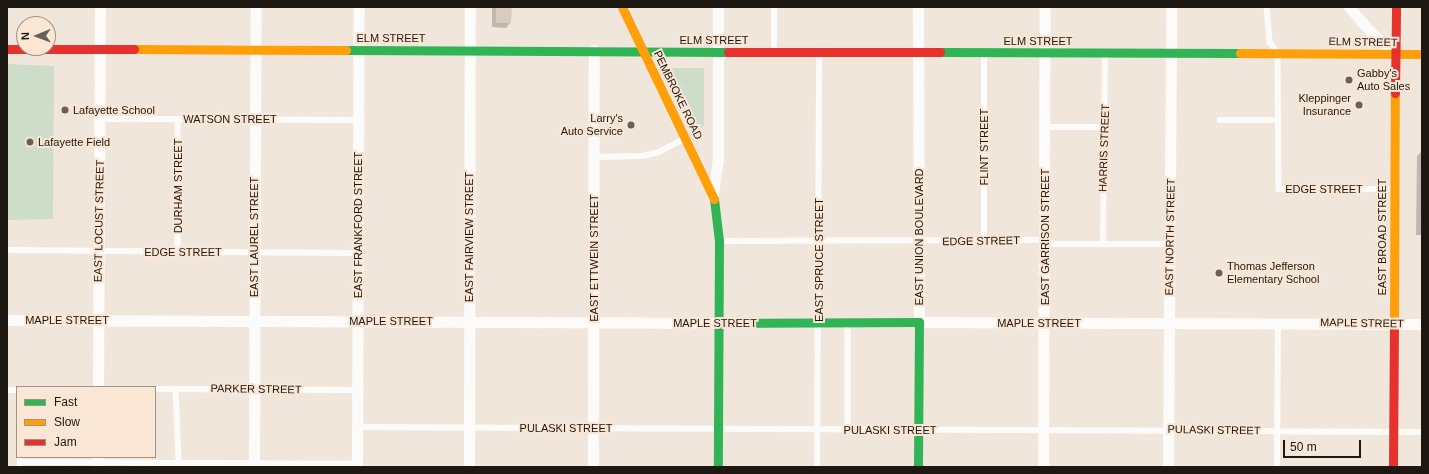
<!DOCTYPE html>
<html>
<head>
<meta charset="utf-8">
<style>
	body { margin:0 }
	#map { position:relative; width:1429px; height:474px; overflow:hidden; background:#f1e6dc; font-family:Arial,sans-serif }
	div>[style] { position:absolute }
	.green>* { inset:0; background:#cedcca }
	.shadow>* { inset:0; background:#0003 }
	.building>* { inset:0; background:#d9cbbf }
	.lane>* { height:5.5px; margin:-2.75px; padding:0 2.75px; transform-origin:2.75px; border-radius:2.75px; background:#fdfbfa }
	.street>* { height:11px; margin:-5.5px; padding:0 5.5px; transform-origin:5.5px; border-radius:5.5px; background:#fdfbfa }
	.fast>* { height:9px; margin:-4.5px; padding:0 4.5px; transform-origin:4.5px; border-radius:4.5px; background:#30b455 }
	.slow>* { height:9px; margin:-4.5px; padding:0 4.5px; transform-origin:4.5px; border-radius:4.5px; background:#ff9f0a }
	.jam>* { height:9px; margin:-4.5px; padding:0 4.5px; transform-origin:4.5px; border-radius:4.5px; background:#e5322d }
	.dots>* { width:11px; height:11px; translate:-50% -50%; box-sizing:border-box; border:2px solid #f9e6d4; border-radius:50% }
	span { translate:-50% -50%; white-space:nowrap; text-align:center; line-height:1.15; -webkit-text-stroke:4px #f9e6d4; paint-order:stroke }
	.street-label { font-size:11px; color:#1e1812 }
	.poi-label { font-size:11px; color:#1e1812 }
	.left { translate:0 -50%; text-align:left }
	.right { translate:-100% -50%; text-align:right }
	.frame { position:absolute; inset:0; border:8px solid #1e1812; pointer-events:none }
	.legend { position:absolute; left:16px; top:386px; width:140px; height:72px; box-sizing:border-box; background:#f9e6d4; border:1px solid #a19486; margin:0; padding:5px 7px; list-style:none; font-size:12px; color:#1e1812 }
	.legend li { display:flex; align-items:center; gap:8px; height:20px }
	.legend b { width:20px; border:1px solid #a19486 }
	.north { position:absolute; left:16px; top:16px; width:40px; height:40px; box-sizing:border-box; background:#f9e6d4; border:1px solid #a19486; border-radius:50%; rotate:269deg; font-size:11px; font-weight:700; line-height:16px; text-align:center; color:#1e1812 }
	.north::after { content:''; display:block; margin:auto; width:14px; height:18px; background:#686059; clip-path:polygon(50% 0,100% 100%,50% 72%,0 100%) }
	.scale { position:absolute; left:1283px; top:440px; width:78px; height:18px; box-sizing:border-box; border:2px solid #1e1812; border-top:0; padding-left:5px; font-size:12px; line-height:14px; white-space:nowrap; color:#1e1812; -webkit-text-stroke:3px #f9e6d4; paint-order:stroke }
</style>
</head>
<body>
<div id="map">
	<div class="green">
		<div style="clip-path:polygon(7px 64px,54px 66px,53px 219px,7px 220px)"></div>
		<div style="clip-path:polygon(665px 68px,704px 68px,704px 125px,700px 129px,693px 128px)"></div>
	</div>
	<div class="shadow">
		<div style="clip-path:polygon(492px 7px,511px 7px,510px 23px,506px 28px,492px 27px)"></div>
		<div style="clip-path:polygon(1422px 151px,1422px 235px,1416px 235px,1417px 156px)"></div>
	</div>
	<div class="building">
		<div style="clip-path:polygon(496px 7px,512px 7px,511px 23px,496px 23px)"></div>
	</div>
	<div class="lane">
		<div style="left:1267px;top:7px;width:35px;rotate:85deg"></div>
		<div style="left:1270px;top:42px;width:14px;rotate:54deg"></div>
		<div style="left:1278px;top:53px;width:136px;rotate:89.6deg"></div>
		<div style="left:1279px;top:189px;width:113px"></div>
		<div style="left:774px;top:50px;width:43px;rotate:-90deg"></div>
		<div style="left:100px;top:119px;width:259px;rotate:0.2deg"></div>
		<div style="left:178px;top:119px;width:133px;rotate:90deg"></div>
		<div style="left:1220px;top:120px;width:58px"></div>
		<div style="left:1045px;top:127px;width:58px"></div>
		<div style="left:594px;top:157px;width:49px;rotate:-1.2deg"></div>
		<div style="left:643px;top:156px;width:16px;rotate:-14deg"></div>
		<div style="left:659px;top:152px;width:26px;rotate:-28deg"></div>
		<div style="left:721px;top:241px;width:324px;rotate:-0.2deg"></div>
		<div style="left:1045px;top:240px;width:10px;rotate:24deg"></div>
		<div style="left:1054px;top:244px;width:116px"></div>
		<div style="left:984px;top:241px;width:188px;rotate:-90deg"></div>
		<div style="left:1103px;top:244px;width:189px;rotate:-89.4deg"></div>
		<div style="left:7px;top:250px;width:351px;rotate:0.5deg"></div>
		<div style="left:848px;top:324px;width:106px;rotate:90deg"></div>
		<div style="left:155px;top:389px;width:202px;rotate:0.3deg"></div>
		<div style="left:176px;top:389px;width:73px;rotate:87.6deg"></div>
		<div style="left:7px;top:390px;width:10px"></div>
		<div style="left:357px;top:427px;width:1065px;rotate:0.27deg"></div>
		<div style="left:20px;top:462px;width:337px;rotate:0.3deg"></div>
		<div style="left:20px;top:467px;width:10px;rotate:-90deg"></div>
		<div style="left:817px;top:467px;width:414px;rotate:-89.7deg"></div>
		<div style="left:1277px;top:467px;width:144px;rotate:-89.6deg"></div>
	</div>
	<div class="street">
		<div style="left:918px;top:7px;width:315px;rotate:89.8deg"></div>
		<div style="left:919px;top:322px;width:503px;rotate:0.23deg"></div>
		<div style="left:1349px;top:7px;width:32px;rotate:49deg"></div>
		<div style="left:1370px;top:31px;width:34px;rotate:43deg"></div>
		<div style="left:713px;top:194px;width:34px;rotate:-82deg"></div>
		<div style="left:718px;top:160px;width:153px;rotate:-90deg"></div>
		<div style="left:7px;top:320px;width:712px;rotate:0.24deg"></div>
		<div style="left:98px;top:387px;width:380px;rotate:-89.7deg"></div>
		<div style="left:97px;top:457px;width:10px;rotate:84deg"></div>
		<div style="left:254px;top:467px;width:460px;rotate:-89.8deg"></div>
		<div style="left:357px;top:467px;width:460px;rotate:-89.8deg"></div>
		<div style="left:469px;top:467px;width:460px;rotate:-89.9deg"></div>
		<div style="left:593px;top:467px;width:417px;rotate:-89.9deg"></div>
		<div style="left:1043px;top:467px;width:460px;rotate:-89.8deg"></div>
		<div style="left:1168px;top:467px;width:460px;rotate:-89.6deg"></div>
	</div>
	<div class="fast">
		<div style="left:346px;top:50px;width:382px;rotate:0.3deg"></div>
		<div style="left:940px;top:52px;width:300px;rotate:0.2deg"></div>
		<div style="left:714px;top:199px;width:42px;rotate:83.2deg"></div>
		<div style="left:719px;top:241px;width:226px;rotate:90.3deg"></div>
		<div style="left:719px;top:323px;width:200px;rotate:-0.3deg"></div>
		<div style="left:919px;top:322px;width:145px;rotate:90.4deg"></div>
	</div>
	<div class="slow">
		<div style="left:622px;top:7px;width:213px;rotate:64.4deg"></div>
		<div style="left:134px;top:49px;width:212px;rotate:0.3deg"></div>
		<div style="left:1240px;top:53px;width:182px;rotate:0.3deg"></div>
		<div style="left:1394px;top:323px;width:230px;rotate:-89.8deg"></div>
	</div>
	<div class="jam">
		<div style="left:7px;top:49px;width:127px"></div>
		<div style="left:728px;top:52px;width:212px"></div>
		<div style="left:1395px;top:93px;width:86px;rotate:-89.3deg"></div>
		<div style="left:1393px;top:467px;width:144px;rotate:-89.6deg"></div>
	</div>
	<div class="dots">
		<div style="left:1349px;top:80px;background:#686059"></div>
		<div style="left:1359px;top:105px;background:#686059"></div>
		<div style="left:65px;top:110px;background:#686059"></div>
		<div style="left:631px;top:125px;background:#686059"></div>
		<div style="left:30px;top:142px;background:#686059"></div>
		<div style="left:1219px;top:273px;background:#686059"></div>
	</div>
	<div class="street-label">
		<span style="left:391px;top:38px">ELM STREET</span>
		<span style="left:714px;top:40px">ELM STREET</span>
		<span style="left:1038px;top:41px">ELM STREET</span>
		<span style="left:1363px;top:42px;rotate:1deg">ELM STREET</span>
		<span style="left:678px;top:95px;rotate:64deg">PEMBROKE ROAD</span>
		<span style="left:230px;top:119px">WATSON STREET</span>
		<span style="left:984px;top:147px;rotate:-90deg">FLINT STREET</span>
		<span style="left:1104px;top:148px;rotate:-88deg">HARRIS STREET</span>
		<span style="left:178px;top:186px;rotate:-90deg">DURHAM STREET</span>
		<span style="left:1324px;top:189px">EDGE STREET</span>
		<span style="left:99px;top:221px;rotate:-89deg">EAST LOCUST STREET</span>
		<span style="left:358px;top:225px;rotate:-90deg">EAST FRANKFORD STREET</span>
		<span style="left:254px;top:237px;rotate:-90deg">EAST LAUREL STREET</span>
		<span style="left:469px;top:237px;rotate:-90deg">EAST FAIRVIEW STREET</span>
		<span style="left:919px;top:237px;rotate:-90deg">EAST UNION BOULEVARD</span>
		<span style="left:1045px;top:237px;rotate:-90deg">EAST GARRISON STREET</span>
		<span style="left:1170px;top:237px;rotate:-89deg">EAST NORTH STREET</span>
		<span style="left:1382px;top:237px;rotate:-90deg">EAST BROAD STREET</span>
		<span style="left:981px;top:241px;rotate:-1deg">EDGE STREET</span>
		<span style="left:183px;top:252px">EDGE STREET</span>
		<span style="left:594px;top:258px;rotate:-90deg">EAST ETTWEIN STREET</span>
		<span style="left:819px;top:260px;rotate:-90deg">EAST SPRUCE STREET</span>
		<span style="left:67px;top:320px">MAPLE STREET</span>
		<span style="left:391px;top:321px">MAPLE STREET</span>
		<span style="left:715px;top:323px">MAPLE STREET</span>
		<span style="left:1039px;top:323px">MAPLE STREET</span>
		<span style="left:1362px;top:323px;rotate:1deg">MAPLE STREET</span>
		<span style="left:256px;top:389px;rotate:1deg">PARKER STREET</span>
		<span style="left:566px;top:428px">PULASKI STREET</span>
		<span style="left:890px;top:430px">PULASKI STREET</span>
		<span style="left:1214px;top:430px;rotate:1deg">PULASKI STREET</span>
	</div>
	<div class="poi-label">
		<span class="left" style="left:1357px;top:80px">Gabby's<br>Auto Sales</span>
		<span class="right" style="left:1351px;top:105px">Kleppinger<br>Insurance</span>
		<span class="left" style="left:73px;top:110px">Lafayette School</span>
		<span class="right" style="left:623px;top:125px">Larry's<br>Auto Service</span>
		<span class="left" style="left:38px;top:142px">Lafayette Field</span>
		<span class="left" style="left:1227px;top:273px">Thomas Jefferson<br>Elementary School</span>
	</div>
	<div class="frame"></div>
	<ul class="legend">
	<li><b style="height:5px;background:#30b455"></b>Fast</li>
	<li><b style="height:5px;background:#ff9f0a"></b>Slow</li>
	<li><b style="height:5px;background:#e5322d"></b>Jam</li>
	</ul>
	<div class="north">N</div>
	<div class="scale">50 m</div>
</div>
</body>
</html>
